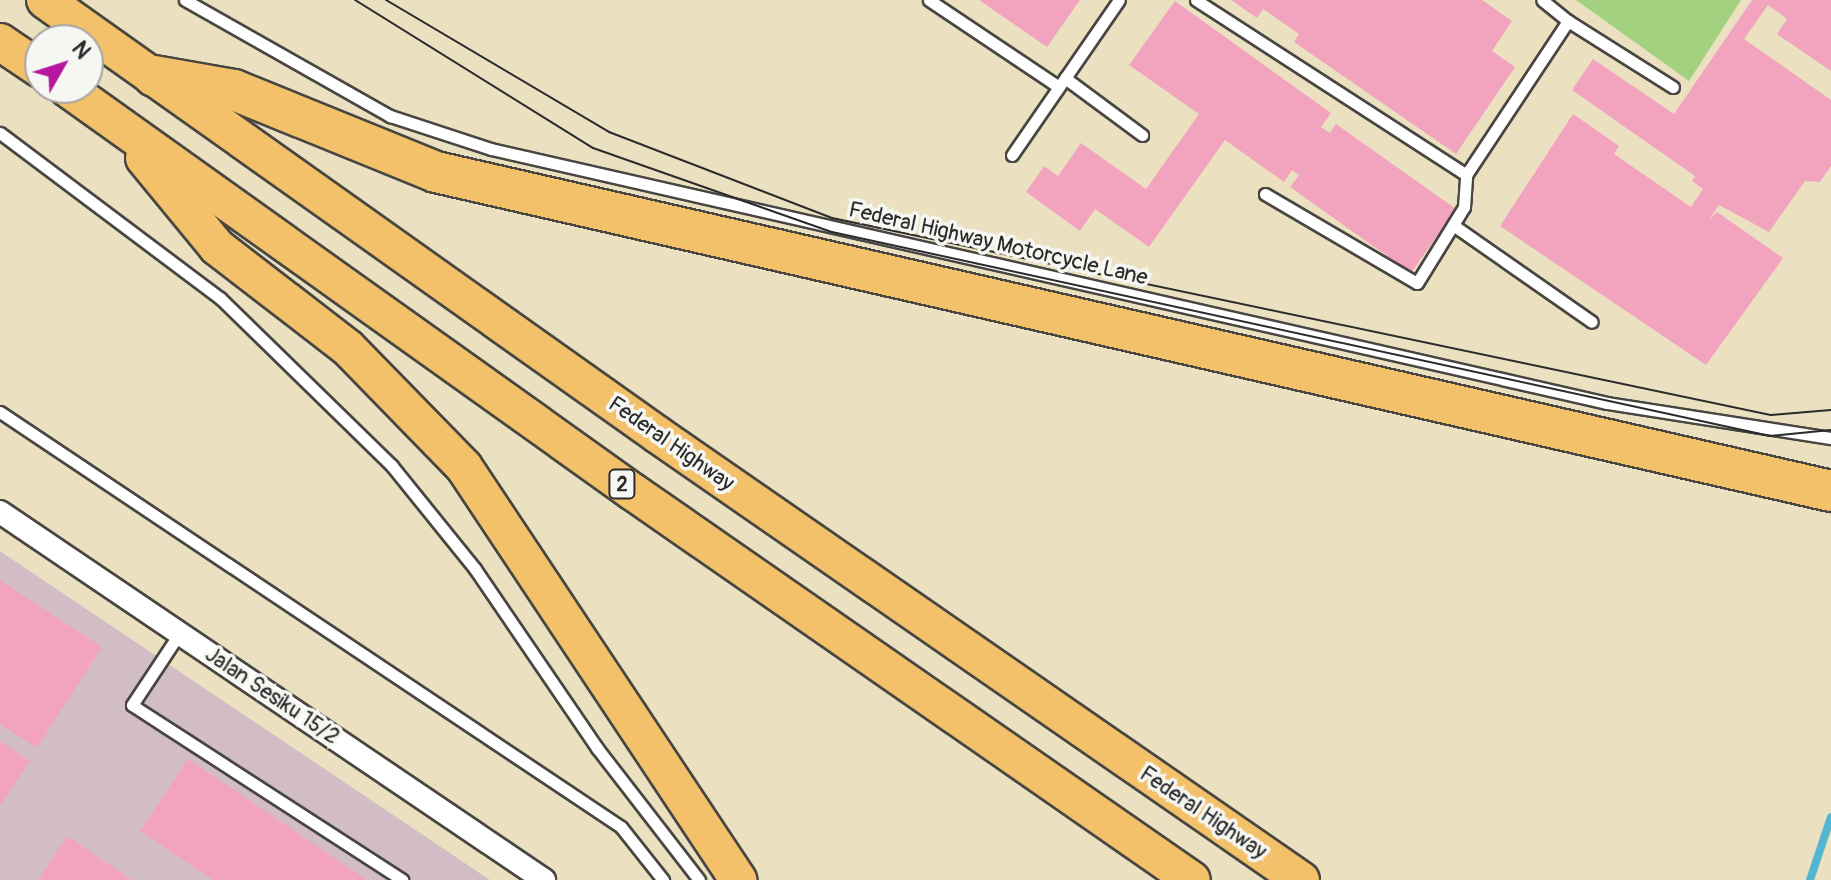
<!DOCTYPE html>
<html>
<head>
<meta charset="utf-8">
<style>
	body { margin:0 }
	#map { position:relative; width:1831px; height:880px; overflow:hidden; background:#ebe0c0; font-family:Pangolin,sans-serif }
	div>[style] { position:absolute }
	.industrial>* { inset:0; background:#d2bdc6 }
	.green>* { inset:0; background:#a2d180 }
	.stream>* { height:8px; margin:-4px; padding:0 4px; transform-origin:4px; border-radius:4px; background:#53b6d1 }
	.building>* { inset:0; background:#f2a4bf }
	.roads { filter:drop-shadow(2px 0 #484641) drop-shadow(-2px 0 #484641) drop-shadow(0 2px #484641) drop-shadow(0 -2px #484641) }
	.service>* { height:11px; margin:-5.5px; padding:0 5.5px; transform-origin:5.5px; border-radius:5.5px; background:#fff }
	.minor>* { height:22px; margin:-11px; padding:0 11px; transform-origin:11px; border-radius:11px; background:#fff }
	.trunk>* { height:36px; margin:-18px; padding:0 18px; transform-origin:18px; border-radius:18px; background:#f4c16b }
	.motorway>* { height:40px; margin:-20px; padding:0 20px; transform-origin:20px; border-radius:20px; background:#f4c16b }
	.tram>* { height:2px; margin:-1px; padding:0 1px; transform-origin:1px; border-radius:1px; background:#2b2b2b }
	span { translate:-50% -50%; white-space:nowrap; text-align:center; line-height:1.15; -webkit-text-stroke:7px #f6f6f2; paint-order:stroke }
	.shield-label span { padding:2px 6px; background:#f6f6f2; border:2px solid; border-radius:6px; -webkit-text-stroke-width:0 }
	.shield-label { font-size:20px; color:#2b2b2b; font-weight:700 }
	.street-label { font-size:22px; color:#2b2b2b }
	.north { position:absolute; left:24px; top:24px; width:80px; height:80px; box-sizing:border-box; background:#f6f6f2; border:2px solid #a5a5a2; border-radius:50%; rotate:51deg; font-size:22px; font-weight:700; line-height:32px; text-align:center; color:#2b2b2b }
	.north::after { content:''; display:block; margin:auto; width:28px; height:36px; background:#b5179e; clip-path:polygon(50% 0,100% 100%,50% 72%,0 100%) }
</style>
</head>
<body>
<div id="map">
	<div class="industrial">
		<div style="clip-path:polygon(0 551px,490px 880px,0 880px)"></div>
	</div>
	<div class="green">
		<div style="clip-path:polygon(1576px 0,1741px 0,1689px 81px)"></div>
	</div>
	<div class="stream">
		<div style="left:1810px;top:880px;width:66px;rotate:-71.6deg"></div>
	</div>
	<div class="building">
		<div style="clip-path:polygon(979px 0,1080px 0,1047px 47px)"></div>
		<div style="clip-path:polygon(1231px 0,1482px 0,1512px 21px,1492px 51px,1515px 67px,1456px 154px,1294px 42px,1299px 34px,1263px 9px,1257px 18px)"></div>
		<div style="clip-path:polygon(1752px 0,1831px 0,1831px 71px,1777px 34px,1787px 19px,1768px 5px,1744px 39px,1831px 100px,1831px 166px,1820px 182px,1805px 181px,1769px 232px,1719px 205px,1709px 220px,1717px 212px,1783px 258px,1706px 365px,1500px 226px,1573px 114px,1619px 146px,1614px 154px,1691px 207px,1703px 189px,1692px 181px,1695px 176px,1572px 90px,1593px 59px,1674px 114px)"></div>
		<div style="clip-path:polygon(1175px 1px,1331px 113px,1321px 127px,1330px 133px,1336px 124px,1456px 209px,1411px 273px,1290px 187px,1299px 175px,1292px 170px,1284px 182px,1225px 140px,1149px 247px,1095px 209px,1080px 231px,1026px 192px,1044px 166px,1058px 176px,1081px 143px,1146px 189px,1199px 114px,1129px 65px)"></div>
		<div style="clip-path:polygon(0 580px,102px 647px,37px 748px,0 724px)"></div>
		<div style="clip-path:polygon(0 741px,30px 761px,0 806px)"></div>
		<div style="clip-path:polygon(188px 759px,367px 880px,213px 880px,140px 831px)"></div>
		<div style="clip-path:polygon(67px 836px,132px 880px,38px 880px)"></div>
	</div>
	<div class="roads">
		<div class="service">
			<div style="left:185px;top:0;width:236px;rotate:29.5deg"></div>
			<div style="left:390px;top:116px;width:106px;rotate:18.1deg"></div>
			<div style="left:491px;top:149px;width:1145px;rotate:12.82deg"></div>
			<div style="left:1607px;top:403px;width:227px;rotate:8.9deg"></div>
			<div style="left:929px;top:0;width:156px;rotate:33.8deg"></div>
			<div style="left:1196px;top:0;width:322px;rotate:32.9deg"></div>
			<div style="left:1568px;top:21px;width:124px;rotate:32.2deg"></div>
			<div style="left:1065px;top:78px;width:96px;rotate:36.5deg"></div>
			<div style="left:0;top:133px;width:275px;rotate:36.9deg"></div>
			<div style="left:220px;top:298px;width:240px;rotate:44.3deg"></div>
			<div style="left:392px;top:466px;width:132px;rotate:51.1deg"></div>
			<div style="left:475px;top:569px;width:217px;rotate:55.7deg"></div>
			<div style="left:597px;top:748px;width:167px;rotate:52.3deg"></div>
			<div style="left:1012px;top:155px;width:188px;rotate:-55.4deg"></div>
			<div style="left:1265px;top:194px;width:176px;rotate:30.4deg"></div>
			<div style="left:1417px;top:283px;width:89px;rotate:-58.3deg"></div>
			<div style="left:1464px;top:207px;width:32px;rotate:-86deg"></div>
			<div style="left:1466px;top:175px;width:185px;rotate:-56.5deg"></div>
			<div style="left:1568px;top:21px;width:33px;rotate:-141deg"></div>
			<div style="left:1453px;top:225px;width:169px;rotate:34.9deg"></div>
			<div style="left:0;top:412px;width:747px;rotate:33.75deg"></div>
			<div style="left:621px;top:827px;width:68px;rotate:51.6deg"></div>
			<div style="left:179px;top:634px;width:85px;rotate:123.5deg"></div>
			<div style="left:132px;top:705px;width:322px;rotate:32.9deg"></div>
		</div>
		<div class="minor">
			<div style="left:0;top:512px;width:657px;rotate:34.08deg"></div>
		</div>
		<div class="trunk">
			<div style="left:45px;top:0;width:752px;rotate:35.36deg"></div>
			<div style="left:658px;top:435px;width:782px;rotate:34.69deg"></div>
			<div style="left:0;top:42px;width:48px;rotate:34deg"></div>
			<div style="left:67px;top:88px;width:695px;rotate:35.52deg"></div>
			<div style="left:633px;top:492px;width:680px;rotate:34.76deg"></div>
			<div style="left:144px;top:158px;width:115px;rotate:50.6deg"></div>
			<div style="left:217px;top:247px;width:165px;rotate:37.6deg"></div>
			<div style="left:348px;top:348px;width:166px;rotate:45.7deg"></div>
			<div style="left:464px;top:467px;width:496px;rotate:56.4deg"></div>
		</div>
		<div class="motorway">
			<div style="left:154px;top:76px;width:81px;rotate:9.9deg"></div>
			<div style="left:234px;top:90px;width:218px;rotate:22.1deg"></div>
			<div style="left:436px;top:172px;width:1431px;rotate:12.88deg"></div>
		</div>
	</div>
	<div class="tram">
		<div style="left:355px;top:0;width:280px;rotate:31.9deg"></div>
		<div style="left:593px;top:148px;width:253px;rotate:19.4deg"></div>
		<div style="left:832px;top:232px;width:960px;rotate:12.27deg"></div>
		<div style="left:1770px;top:436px;width:61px;rotate:-5.6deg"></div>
		<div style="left:386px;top:0;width:259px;rotate:30.6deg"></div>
		<div style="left:609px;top:132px;width:239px;rotate:21.1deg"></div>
		<div style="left:832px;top:218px;width:959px;rotate:11.85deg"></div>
		<div style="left:1771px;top:415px;width:60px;rotate:-4.8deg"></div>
	</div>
	<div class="shield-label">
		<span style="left:622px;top:484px">2</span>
	</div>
	<div class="street-label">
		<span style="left:998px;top:244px;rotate:13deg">Federal Highway Motorcycle Lane</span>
		<span style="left:671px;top:444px;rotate:35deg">Federal Highway</span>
		<span style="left:272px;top:696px;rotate:34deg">Jalan Sesiku 15/2</span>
		<span style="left:1203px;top:813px;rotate:34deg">Federal Highway</span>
	</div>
	<div class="north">N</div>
</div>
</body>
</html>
